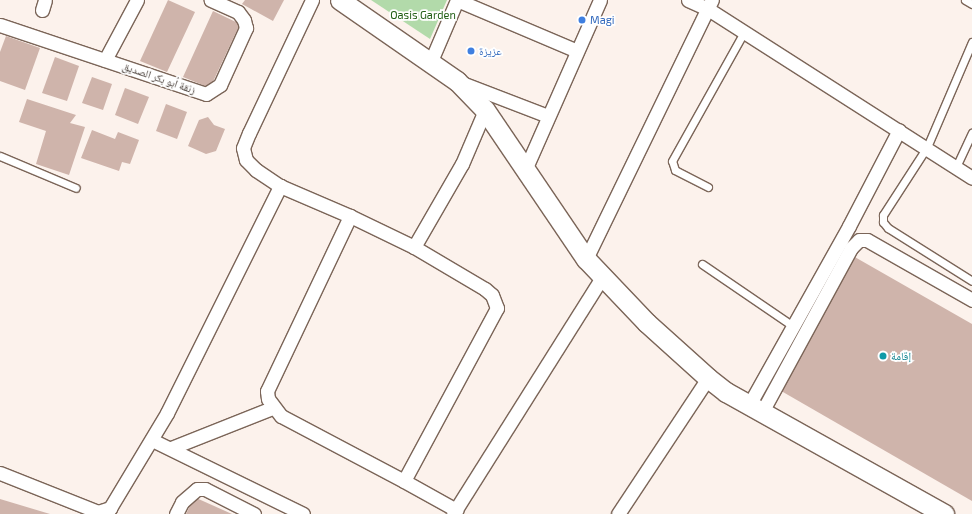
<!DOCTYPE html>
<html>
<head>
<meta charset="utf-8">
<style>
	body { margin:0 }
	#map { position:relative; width:972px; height:514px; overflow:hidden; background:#fcf2ec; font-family:"Exo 2","Noto Naskh Arabic",sans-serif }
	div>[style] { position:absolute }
	.green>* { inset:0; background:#b2daaa }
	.building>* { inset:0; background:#cfb4ab }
	.roads { filter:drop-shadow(1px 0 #7b6558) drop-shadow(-1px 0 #7b6558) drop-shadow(0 1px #7b6558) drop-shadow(0 -1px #7b6558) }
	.lane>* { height:7px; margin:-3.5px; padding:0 3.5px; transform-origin:3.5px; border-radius:3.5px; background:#fff }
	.street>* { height:13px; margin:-6.5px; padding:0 6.5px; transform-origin:6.5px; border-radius:6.5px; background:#fff }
	.secondary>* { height:19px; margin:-9.5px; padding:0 9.5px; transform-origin:9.5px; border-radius:9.5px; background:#fff }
	.dots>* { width:11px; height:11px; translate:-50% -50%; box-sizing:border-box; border:2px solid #fff; border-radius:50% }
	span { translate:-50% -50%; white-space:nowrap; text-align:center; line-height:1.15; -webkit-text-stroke:3.5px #fff; paint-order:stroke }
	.park-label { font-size:11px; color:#215e14 }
	.shop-label { font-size:11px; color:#366cbe }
	.left { translate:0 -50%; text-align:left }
	.street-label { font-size:11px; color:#433933 }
	.culture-label { font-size:11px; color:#0d838f }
</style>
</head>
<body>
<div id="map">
	<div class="green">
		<div style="clip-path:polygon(371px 0,447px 0,430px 39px)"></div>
	</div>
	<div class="building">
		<div style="clip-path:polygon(168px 0,195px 12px,167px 72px,140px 61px)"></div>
		<div style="clip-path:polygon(245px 0,284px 0,273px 21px,242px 4px)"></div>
		<div style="clip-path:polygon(213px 11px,240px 24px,210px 88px,183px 77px)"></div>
		<div style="clip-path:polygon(6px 36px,40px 48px,25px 90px,0 81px,0 52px)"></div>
		<div style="clip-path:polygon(55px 57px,79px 66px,67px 101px,42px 93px)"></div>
		<div style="clip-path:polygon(92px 77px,112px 84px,103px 110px,82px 103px)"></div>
		<div style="clip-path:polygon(125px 88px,149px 97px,138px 124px,115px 115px)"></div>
		<div style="clip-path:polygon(27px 99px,76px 115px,70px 123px,85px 127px,69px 175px,36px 164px,46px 131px,19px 122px)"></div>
		<div style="clip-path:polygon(166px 104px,187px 112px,177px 139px,156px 131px)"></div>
		<div style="clip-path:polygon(208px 117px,214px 125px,225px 129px,216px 151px,206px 154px,188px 146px,199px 120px)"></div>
		<div style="clip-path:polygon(92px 130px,115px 139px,118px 132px,139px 140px,130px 164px,122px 162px,119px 171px,81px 158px)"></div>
		<div style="clip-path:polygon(853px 256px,972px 324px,972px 501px,776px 388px)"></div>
		<div style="clip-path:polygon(194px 497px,232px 514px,186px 514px)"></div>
		<div style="clip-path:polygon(0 499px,50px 514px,0 514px)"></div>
	</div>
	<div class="roads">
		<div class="lane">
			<div style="left:965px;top:0;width:8px;rotate:30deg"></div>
			<div style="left:972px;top:42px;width:114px;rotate:113.2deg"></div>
			<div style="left:927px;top:147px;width:81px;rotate:122.9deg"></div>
			<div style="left:883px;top:215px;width:7px;rotate:90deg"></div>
			<div style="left:883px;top:222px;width:8px;rotate:50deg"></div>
			<div style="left:888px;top:228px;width:99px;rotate:32.2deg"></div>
			<div style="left:0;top:156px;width:82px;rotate:22.8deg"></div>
			<div style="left:956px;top:167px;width:38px;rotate:-65deg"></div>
			<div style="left:708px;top:187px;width:37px;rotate:-153deg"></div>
			<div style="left:675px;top:170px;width:9px;rotate:-108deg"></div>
			<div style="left:672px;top:161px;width:148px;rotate:-60.8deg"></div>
			<div style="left:702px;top:264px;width:110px;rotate:34.3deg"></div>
		</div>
		<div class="street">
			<div style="left:312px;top:0;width:147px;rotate:115.3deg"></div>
			<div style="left:249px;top:133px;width:16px;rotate:112deg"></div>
			<div style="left:243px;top:148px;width:12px;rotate:76deg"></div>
			<div style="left:246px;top:160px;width:14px;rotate:45deg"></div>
			<div style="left:256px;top:170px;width:29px;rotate:34deg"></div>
			<div style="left:280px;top:186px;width:76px;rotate:23.2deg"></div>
			<div style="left:350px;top:216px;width:71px;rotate:25.8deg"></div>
			<div style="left:414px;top:247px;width:82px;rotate:30.6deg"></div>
			<div style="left:485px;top:289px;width:9px;rotate:41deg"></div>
			<div style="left:492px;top:295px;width:14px;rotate:69deg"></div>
			<div style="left:497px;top:308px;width:196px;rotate:118.3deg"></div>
			<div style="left:404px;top:481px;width:139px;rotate:-152.1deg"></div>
			<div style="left:281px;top:416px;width:21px;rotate:-127deg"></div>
			<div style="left:268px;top:399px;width:8px;rotate:-97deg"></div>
			<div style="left:267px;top:391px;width:194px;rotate:-64.6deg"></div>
			<div style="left:457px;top:0;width:130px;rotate:23deg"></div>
			<div style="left:688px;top:0;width:22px;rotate:24deg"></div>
			<div style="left:708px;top:9px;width:313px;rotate:32.6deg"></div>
			<div style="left:42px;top:10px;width:10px;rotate:-73deg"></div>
			<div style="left:0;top:25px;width:217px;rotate:18.5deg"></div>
			<div style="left:206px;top:94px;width:17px;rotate:-33deg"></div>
			<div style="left:220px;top:85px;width:63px;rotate:-65.5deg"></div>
			<div style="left:246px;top:28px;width:8px;rotate:-104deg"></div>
			<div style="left:244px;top:20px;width:10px;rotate:-127deg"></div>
			<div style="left:238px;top:12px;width:30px;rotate:-156deg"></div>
			<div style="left:105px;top:60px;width:68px;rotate:-61.9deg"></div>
			<div style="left:431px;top:61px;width:66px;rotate:-66.9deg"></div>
			<div style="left:462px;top:83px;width:92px;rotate:21deg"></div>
			<div style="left:525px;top:170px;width:186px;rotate:-66.2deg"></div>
			<div style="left:414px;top:247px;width:96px;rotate:-60deg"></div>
			<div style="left:462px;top:164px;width:59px;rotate:-66.9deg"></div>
			<div style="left:586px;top:259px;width:288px;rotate:-64.1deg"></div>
			<div style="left:749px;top:405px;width:205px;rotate:-60.8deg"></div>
			<div style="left:849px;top:226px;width:108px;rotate:-62.5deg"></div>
			<div style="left:762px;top:412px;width:187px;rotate:-61.5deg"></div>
			<div style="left:851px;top:248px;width:11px;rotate:-45deg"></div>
			<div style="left:859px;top:240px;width:8px"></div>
			<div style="left:867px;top:240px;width:121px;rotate:29.7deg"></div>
			<div style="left:152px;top:440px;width:168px;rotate:26.1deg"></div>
			<div style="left:171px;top:448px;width:109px;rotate:-21.6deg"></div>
			<div style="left:0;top:473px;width:105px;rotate:21.7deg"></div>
			<div style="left:98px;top:512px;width:13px;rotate:-18deg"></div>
			<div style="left:110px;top:508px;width:111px;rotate:-59deg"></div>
			<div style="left:167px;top:413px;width:254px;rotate:-63.5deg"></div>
			<div style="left:404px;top:481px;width:60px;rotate:29.1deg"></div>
			<div style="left:176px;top:514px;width:13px;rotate:-63deg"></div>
			<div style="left:182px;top:502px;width:20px;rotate:-41deg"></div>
			<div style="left:197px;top:489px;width:8px"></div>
			<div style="left:205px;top:489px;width:55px;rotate:27deg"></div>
			<div style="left:453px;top:514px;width:281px;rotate:-57.8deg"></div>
			<div style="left:618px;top:514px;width:163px;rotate:-56.5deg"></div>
		</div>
		<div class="secondary">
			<div style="left:340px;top:0;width:142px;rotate:34.7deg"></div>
			<div style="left:457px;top:81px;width:40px;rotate:46deg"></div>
			<div style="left:485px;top:110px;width:180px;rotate:55.9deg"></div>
			<div style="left:586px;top:259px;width:88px;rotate:46.4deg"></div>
			<div style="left:647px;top:323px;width:82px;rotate:42deg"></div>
			<div style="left:708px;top:378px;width:23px;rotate:38deg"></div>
			<div style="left:726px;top:392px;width:250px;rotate:29.2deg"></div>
		</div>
	</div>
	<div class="dots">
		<div style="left:582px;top:20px;background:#3f7fe0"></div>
		<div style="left:471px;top:51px;background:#3f7fe0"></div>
		<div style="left:883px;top:356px;background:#0f9aa8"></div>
	</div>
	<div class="park-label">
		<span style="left:423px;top:15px">Oasis Garden</span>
	</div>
	<div class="shop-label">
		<span class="left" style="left:590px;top:20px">Magi</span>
		<span class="left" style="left:479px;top:51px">عزيزة</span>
	</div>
	<div class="street-label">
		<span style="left:159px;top:78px;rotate:19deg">زنقة أبو بكر الصديق</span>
	</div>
	<div class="culture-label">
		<span class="left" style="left:891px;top:356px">إقامة</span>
	</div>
</div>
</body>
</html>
